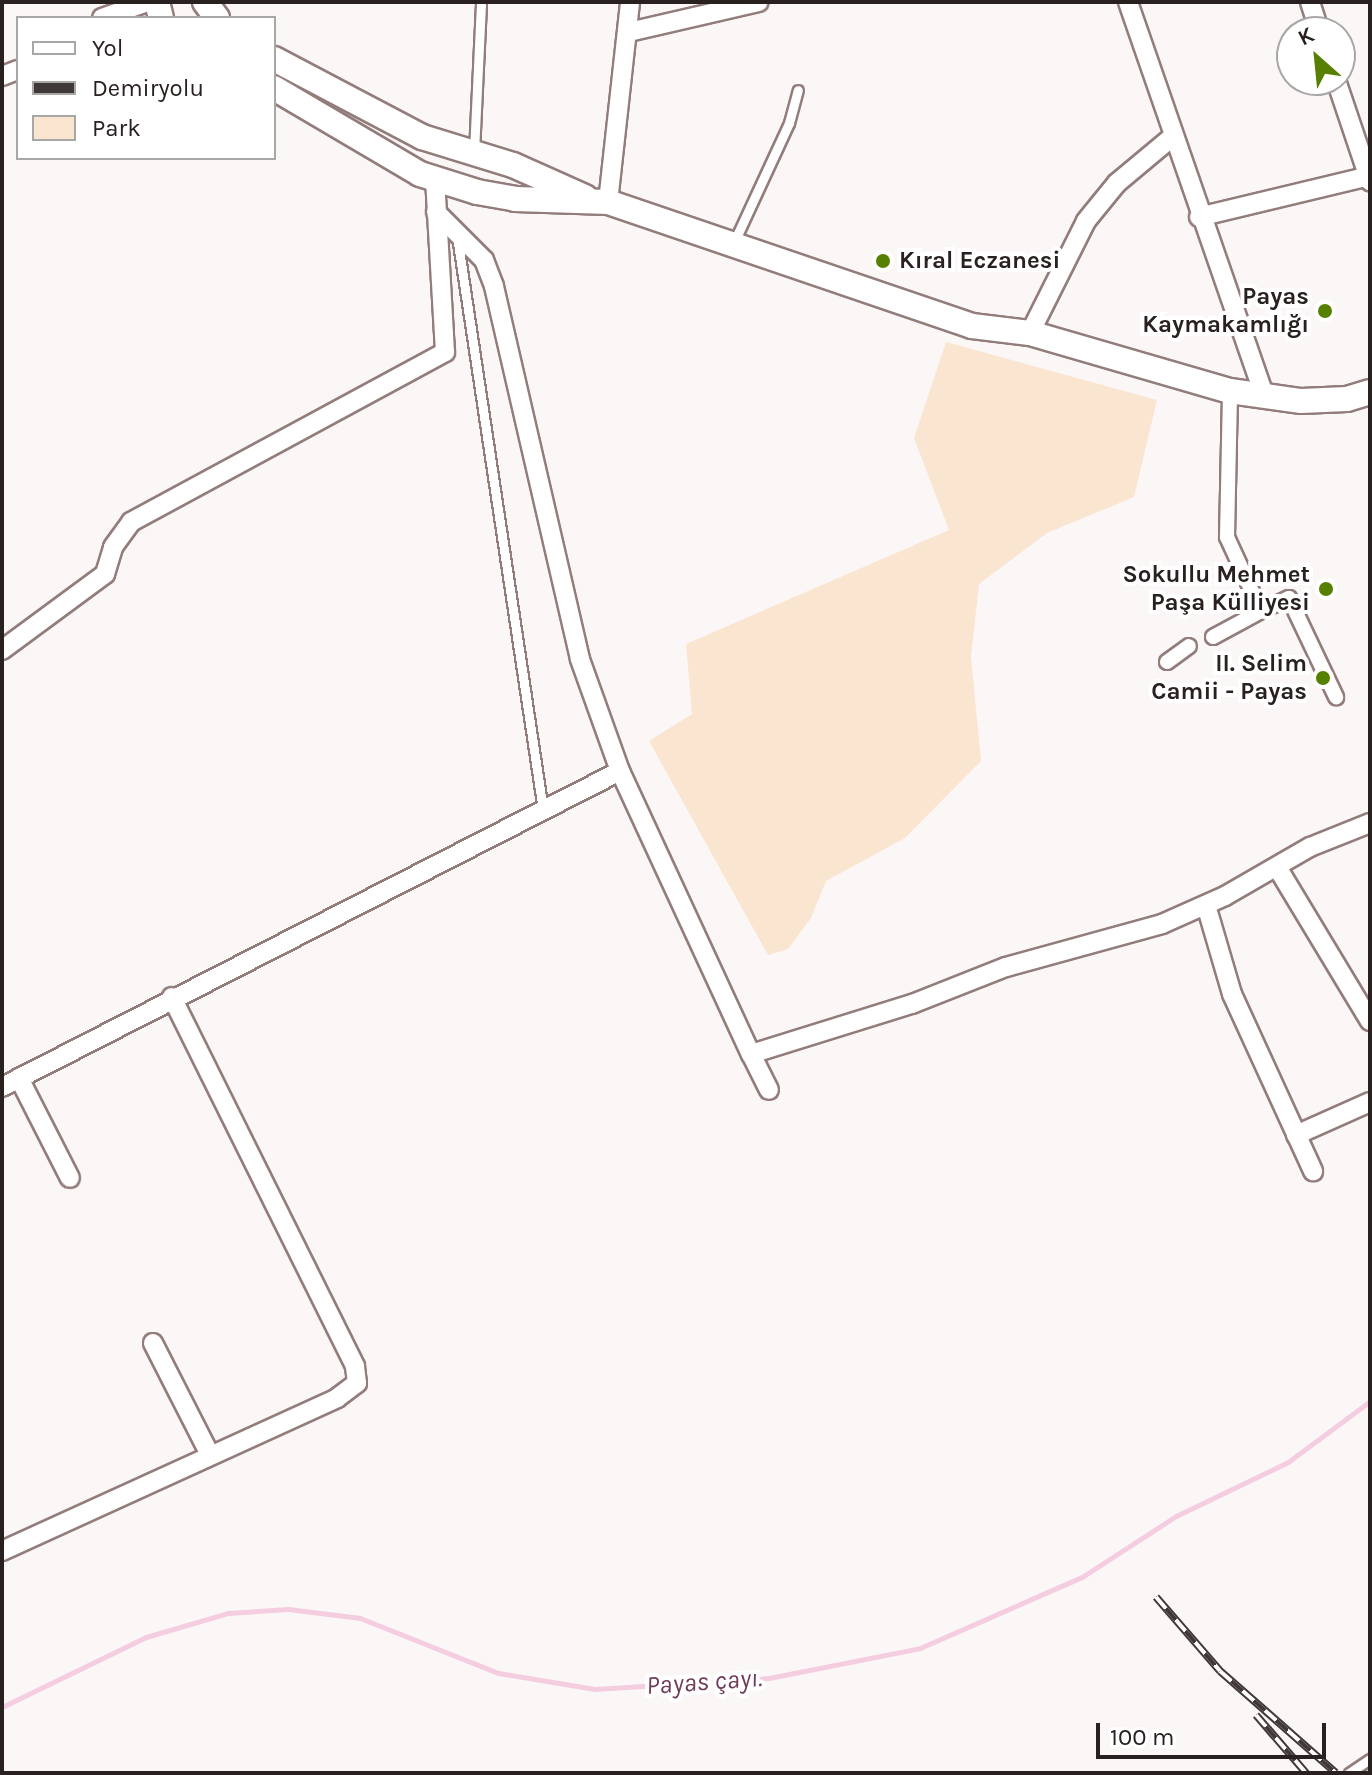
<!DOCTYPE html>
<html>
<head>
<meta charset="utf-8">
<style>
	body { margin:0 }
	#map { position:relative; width:1372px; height:1775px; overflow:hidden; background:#fcf7f7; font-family:Karla,sans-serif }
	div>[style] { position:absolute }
	.green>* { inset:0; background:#fae5d0 }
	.stream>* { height:5px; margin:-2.5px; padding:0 2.5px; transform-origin:2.5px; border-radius:2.5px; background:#f4cde1 }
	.roads { filter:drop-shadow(2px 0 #927d7b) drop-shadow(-2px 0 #927d7b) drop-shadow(0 2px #927d7b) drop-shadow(0 -2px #927d7b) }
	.service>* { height:9px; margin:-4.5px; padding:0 4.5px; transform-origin:4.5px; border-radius:4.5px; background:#fff }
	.pedestrian>* { height:14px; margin:-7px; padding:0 7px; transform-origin:7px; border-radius:7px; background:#fff }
	.minor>* { height:18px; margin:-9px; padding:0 9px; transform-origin:9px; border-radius:9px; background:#fff }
	.tertiary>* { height:24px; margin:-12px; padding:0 12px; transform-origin:12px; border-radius:12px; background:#fff }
	.rail>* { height:8px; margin-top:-4px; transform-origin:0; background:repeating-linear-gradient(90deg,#fff 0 15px,#413938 0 30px); box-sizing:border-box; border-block:2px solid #413938 }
	.dots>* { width:22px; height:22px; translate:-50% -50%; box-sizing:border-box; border:4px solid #fff; border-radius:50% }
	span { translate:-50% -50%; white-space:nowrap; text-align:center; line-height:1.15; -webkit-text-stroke:8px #fff; paint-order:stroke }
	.poi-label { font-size:24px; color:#292120; font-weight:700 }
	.left { translate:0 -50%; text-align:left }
	.right { translate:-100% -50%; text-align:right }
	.water-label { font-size:26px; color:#6f3c59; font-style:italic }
	.frame { position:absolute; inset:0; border:4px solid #292120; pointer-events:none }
	.legend { position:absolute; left:16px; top:16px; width:260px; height:144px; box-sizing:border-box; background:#fff; border:2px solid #a9a6a6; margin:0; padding:10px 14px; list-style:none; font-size:24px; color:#292120 }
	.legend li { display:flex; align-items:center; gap:16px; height:40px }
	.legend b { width:40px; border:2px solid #a9a6a6 }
	.north { position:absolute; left:1276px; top:16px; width:80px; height:80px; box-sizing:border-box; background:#fff; border:2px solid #a9a6a6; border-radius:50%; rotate:333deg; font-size:22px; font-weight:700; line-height:32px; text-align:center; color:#292120 }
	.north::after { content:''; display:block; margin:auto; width:28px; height:36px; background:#588000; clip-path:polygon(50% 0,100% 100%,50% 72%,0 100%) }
	.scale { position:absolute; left:1096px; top:1723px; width:230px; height:36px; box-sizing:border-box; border:4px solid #292120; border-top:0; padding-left:10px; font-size:24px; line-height:28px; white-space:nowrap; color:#292120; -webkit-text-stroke:6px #fff; paint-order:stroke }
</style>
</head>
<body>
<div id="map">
	<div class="green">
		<div style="clip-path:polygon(946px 342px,1157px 400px,1134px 497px,1047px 533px,979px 584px,971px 657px,981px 761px,905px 838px,826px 881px,811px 918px,788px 949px,768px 955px,649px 741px,692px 714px,686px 644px,949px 530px,914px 438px)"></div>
	</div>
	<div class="stream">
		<div style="left:2px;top:1707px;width:160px;rotate:-25.9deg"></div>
		<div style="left:146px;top:1637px;width:85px;rotate:-16.3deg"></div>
		<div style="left:228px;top:1613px;width:60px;rotate:-3.8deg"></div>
		<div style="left:288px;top:1609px;width:73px;rotate:7.1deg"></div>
		<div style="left:360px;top:1618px;width:149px;rotate:21.7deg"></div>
		<div style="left:498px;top:1673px;width:98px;rotate:9.4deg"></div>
		<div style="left:595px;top:1689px;width:174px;rotate:-3.6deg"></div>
		<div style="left:769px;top:1678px;width:154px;rotate:-11.2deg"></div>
		<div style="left:920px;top:1648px;width:177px;rotate:-23.7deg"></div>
		<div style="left:1082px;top:1577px;width:112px;rotate:-33deg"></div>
		<div style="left:1176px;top:1516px;width:124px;rotate:-25.7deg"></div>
		<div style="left:1288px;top:1462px;width:102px;rotate:-36.6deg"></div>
	</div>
	<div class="roads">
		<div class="service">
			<div style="left:474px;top:152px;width:150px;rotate:-87.3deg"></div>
			<div style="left:457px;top:236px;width:580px;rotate:81.48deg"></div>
			<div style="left:734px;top:242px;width:131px;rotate:-65.2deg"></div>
			<div style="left:789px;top:123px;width:34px;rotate:-75deg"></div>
			<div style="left:1349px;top:1773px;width:25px;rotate:-34deg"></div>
		</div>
		<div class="pedestrian">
			<div style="left:1261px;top:611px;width:31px;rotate:-25deg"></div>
			<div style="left:1289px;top:598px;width:110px;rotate:64.6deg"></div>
			<div style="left:1213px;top:637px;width:55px;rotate:-28.4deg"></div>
			<div style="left:1261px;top:611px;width:81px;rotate:-114.7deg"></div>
			<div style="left:1227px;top:537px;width:146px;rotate:-88.8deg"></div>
			<div style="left:1167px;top:662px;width:27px;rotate:-36deg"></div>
		</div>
		<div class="minor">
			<div style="left:1128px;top:2px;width:413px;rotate:70.9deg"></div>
			<div style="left:1310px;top:2px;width:32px;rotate:72deg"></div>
			<div style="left:102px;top:18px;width:48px;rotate:-19.6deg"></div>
			<div style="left:629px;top:32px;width:133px;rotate:-13deg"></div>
			<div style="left:2px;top:76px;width:17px;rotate:-21deg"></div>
			<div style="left:1336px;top:80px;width:107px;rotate:71.4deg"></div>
			<div style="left:608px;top:202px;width:201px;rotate:-83.7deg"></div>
			<div style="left:1199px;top:217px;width:176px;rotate:-13.5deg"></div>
			<div style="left:1030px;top:333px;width:125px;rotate:-63.4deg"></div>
			<div style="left:1086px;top:221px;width:49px;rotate:-50.8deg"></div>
			<div style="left:1117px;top:183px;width:72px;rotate:-39.9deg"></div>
			<div style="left:2px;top:650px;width:128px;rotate:-36.4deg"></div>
			<div style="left:105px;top:574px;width:28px;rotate:-73deg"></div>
			<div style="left:113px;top:547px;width:31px;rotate:-54deg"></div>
			<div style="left:131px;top:522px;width:357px;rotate:-28.4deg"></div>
			<div style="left:445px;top:352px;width:173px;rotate:-93.3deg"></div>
			<div style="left:620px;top:771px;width:312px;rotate:65.2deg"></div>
			<div style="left:751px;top:1054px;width:169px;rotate:-17.3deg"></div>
			<div style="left:912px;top:1004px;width:101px;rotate:-21.5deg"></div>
			<div style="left:1006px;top:967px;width:162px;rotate:-15.4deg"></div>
			<div style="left:1162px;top:924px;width:69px;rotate:-24deg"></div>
			<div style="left:1225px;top:896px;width:98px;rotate:-30deg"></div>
			<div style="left:1310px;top:847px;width:65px;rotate:-21.8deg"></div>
			<div style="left:1277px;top:867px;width:180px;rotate:58.9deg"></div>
			<div style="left:1206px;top:905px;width:93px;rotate:73.7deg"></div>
			<div style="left:1232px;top:994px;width:195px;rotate:65.4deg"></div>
			<div style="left:751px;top:1054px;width:40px;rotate:63.4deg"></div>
			<div style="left:19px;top:1078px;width:112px;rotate:63deg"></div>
			<div style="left:2px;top:1087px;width:694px;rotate:-27.08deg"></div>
			<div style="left:620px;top:771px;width:119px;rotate:-109.7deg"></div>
			<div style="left:580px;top:659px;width:383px;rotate:-103deg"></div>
			<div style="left:494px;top:286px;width:28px;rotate:-111deg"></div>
			<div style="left:484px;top:260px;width:68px;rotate:-135deg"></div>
			<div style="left:1296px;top:1135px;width:81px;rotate:-24deg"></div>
			<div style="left:153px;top:1343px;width:126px;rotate:63deg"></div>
			<div style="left:2px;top:1551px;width:368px;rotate:-24.5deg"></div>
			<div style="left:337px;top:1398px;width:25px;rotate:-37deg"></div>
			<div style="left:357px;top:1383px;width:17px;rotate:-97deg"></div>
			<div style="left:355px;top:1366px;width:412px;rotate:-116.4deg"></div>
		</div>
		<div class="tertiary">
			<div style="left:157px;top:2px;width:16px;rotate:76deg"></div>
			<div style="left:205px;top:2px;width:20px;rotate:53deg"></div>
			<div style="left:274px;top:59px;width:167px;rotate:27.8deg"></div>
			<div style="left:422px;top:137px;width:95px;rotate:17.1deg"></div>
			<div style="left:513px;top:165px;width:79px;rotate:24deg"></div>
			<div style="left:274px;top:88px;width:169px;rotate:30.5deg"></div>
			<div style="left:420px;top:174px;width:60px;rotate:17.5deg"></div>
			<div style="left:477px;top:192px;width:39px;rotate:10deg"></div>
			<div style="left:515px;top:199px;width:93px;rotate:1.8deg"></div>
			<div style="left:608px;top:202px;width:385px;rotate:18.8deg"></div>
			<div style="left:972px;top:326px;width:58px;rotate:6.9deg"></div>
			<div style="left:1030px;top:333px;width:208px;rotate:16.2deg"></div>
			<div style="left:1230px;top:391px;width:72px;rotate:8deg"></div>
			<div style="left:1301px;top:401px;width:46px;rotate:-2.5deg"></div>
			<div style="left:1347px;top:399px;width:24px;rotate:-17deg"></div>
		</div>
	</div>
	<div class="rail">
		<div style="left:1156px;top:1597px;width:98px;rotate:49.1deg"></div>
		<div style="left:1220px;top:1671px;width:154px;rotate:41.3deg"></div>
		<div style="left:1256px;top:1715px;width:77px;rotate:49.2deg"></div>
	</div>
	<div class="dots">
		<div style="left:883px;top:261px;background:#588000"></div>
		<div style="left:1325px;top:311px;background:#588000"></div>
		<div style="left:1326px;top:589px;background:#588000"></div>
		<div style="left:1323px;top:678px;background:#588000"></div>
	</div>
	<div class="poi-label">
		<span class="left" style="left:899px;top:261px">Kıral Eczanesi</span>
		<span class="right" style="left:1309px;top:311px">Payas<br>Kaymakamlığı</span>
		<span class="right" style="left:1310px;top:589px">Sokullu Mehmet<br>Paşa Külliyesi</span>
		<span class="right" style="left:1307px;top:678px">II. Selim<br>Camii - Payas</span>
	</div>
	<div class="water-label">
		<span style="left:704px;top:1682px;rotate:-4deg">Payas çayı.</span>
	</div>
	<div class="frame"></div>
	<ul class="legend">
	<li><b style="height:10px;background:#fff"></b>Yol</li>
	<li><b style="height:10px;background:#413938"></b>Demiryolu</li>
	<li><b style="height:22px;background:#fae5d0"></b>Park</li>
	</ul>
	<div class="north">K</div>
	<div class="scale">100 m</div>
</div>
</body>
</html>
